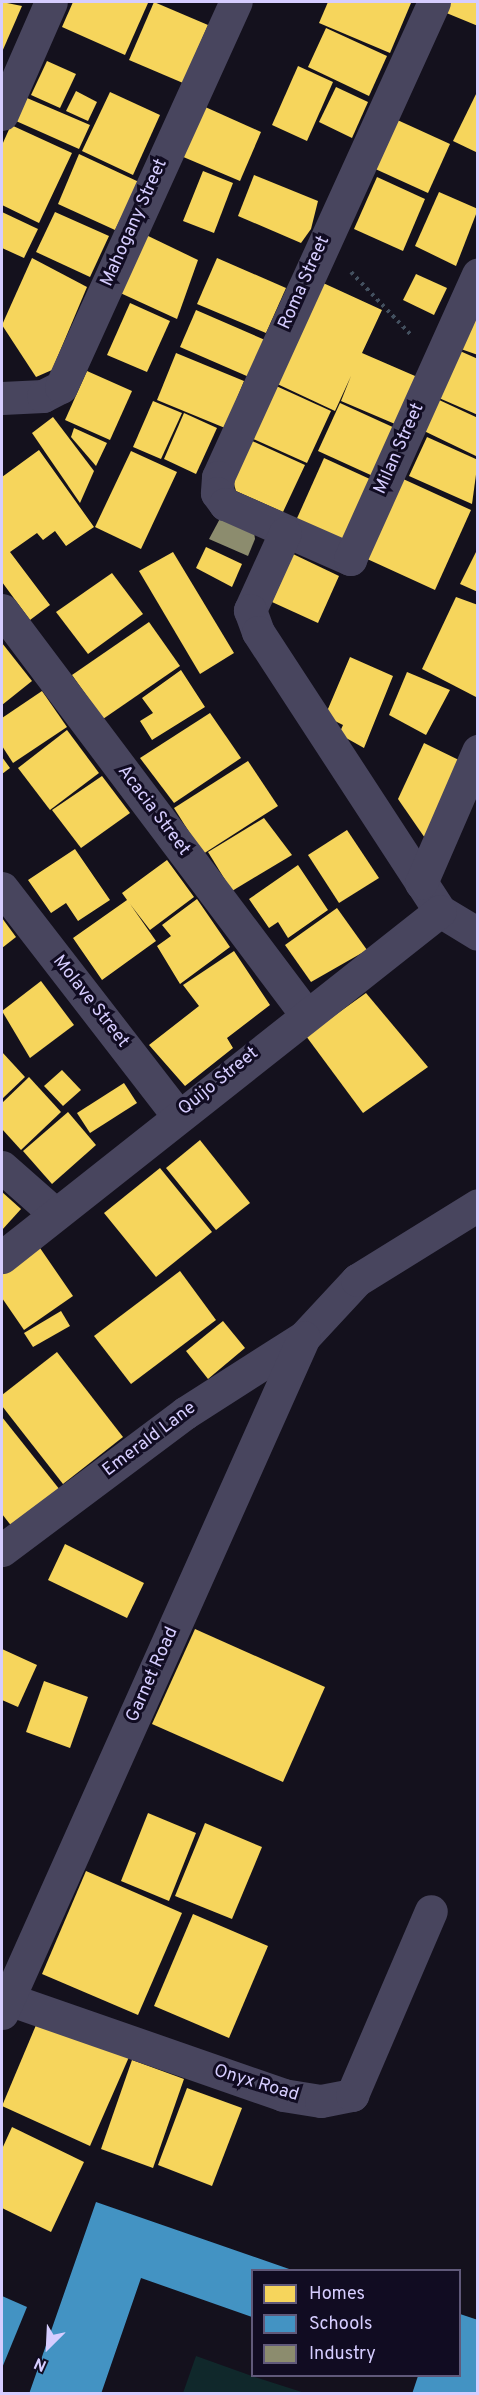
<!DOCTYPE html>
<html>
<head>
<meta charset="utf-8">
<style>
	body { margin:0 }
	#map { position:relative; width:479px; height:2395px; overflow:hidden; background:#14111d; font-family:Overpass,sans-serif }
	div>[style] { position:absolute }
	.green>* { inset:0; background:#10282b }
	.homes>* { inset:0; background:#f6d55c }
	.schools>* { inset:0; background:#4393c3 }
	.industry>* { inset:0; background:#8c8c6e }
	.path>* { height:4px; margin-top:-2px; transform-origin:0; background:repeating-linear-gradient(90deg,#43505f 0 3px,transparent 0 7.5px) }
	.minor>* { height:33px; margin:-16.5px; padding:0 16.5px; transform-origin:16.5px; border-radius:16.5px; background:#48455e }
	span { translate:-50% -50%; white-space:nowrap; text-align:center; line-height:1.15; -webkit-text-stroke:6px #110c22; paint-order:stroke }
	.street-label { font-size:18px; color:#d6cdff }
	.frame { position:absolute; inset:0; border:3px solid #d6cdff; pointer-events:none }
	.legend { position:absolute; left:251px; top:2269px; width:210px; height:108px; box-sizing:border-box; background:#110c22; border:2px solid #60597a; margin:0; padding:8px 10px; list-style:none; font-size:18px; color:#d6cdff }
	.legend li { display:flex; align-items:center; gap:12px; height:30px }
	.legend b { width:30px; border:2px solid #60597a }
	.north { position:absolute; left:18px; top:2317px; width:60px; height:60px; -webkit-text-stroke:4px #110c22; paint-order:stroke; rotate:204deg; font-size:16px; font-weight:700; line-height:24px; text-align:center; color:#d6cdff }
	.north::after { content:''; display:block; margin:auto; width:21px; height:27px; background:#d6cdff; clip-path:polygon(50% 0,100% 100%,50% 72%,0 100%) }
</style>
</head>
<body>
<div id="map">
	<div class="green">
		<div style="clip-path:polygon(196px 2356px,252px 2376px,305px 2393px,183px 2393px)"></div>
	</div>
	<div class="homes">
		<div style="clip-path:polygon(2px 2px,22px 6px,2px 52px)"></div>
		<div style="clip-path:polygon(73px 2px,145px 2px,148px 3px,125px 55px,62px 27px)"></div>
		<div style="clip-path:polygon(154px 2px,208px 25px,183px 83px,129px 60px)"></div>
		<div style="clip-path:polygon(328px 2px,407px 2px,411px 3px,390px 53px,319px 23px)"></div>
		<div style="clip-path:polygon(448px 2px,478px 2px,478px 26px,444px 12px)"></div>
		<div style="clip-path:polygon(326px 28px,387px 56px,369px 96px,308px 67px)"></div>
		<div style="clip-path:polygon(47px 61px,76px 74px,60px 108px,31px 95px)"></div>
		<div style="clip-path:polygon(298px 66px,333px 82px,307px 141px,272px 125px)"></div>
		<div style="clip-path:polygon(336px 87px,368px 102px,352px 138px,319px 122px)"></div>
		<div style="clip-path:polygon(478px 90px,478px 153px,453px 141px)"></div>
		<div style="clip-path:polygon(76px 91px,97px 102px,88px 121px,66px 111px)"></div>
		<div style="clip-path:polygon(110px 92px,160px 115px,133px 175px,82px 151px)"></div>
		<div style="clip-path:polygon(27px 98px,90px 125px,79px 149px,16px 121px)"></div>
		<div style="clip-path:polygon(203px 106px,261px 132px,240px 181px,181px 156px)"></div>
		<div style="clip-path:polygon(393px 118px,450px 144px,428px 193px,371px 167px)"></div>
		<div style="clip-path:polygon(11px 125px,72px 153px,39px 223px,2px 205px,2px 145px)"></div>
		<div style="clip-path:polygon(79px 154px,139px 182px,115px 230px,58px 204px)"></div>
		<div style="clip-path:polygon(203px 171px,233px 183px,214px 233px,183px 221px)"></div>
		<div style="clip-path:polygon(254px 175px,318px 201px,311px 229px,301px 243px,238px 216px)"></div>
		<div style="clip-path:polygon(377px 177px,425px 199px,403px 251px,354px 229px)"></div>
		<div style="clip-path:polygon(439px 192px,478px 209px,456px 266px,415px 246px)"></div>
		<div style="clip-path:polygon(2px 212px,38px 229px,24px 258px,2px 248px)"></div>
		<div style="clip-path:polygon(55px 212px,109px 236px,90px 277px,36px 252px)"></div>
		<div style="clip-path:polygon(144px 234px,198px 260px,177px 319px,116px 291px)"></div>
		<div style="clip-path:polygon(32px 258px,87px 287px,52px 370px,36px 377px,2px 325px)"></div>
		<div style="clip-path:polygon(217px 258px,286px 288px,266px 333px,197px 304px)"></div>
		<div style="clip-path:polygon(416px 274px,447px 288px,434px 315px,403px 300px)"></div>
		<div style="clip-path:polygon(321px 282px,382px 310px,362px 353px,422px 379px,395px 424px,341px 401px,351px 376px,335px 411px,273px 382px)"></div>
		<div style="clip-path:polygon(130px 303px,170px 321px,147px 372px,107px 355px)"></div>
		<div style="clip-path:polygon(196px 310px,265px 340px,249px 377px,180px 347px)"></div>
		<div style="clip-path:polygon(478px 312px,478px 355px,458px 348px)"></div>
		<div style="clip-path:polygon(460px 351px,478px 359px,478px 415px,439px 398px)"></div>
		<div style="clip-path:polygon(176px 353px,244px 381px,225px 428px,157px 400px)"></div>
		<div style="clip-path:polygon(87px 371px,132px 391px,110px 440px,65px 420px)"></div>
		<div style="clip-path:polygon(274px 385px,331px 411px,307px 463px,249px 437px)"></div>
		<div style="clip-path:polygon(437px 399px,478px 418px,478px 457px,422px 430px)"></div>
		<div style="clip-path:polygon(153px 401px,182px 413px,161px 459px,133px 447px)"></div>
		<div style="clip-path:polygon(340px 403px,397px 429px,375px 477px,318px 451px)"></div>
		<div style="clip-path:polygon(184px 413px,217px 428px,196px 474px,164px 459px)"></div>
		<div style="clip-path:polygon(53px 417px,94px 471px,80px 503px,32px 433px)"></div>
		<div style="clip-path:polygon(74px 428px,107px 443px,96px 466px,71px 437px)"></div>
		<div style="clip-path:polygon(427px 437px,478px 460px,472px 504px,409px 476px)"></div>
		<div style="clip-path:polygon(248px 439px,305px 465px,283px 512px,236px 491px,231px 474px)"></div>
		<div style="clip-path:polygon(39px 450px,94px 527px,66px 546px,55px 531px,43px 540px,37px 533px,10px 552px,50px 605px,30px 620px,2px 582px,2px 477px)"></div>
		<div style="clip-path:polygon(131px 451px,177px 472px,141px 549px,95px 527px)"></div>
		<div style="clip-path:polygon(324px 458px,372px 480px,342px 547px,294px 525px)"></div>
		<div style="clip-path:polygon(401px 478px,471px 510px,435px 590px,365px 558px)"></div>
		<div style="clip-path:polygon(206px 547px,242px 564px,232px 587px,196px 568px)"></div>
		<div style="clip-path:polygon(478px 548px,478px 592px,460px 584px)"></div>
		<div style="clip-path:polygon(173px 552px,234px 653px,200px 674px,139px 571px)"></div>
		<div style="clip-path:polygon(293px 554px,339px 576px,318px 623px,272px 602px)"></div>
		<div style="clip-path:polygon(112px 573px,143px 614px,88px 654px,56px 612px)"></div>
		<div style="clip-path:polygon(456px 597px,478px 605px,476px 697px,422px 669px)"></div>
		<div style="clip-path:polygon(149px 622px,180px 666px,103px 719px,72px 675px)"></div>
		<div style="clip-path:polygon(2px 643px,32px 681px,2px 705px)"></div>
		<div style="clip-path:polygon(350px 657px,393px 676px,364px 748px,339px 734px,343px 725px,325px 716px)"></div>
		<div style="clip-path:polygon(181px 670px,205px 707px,152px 740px,140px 721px,153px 713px,142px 698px)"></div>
		<div style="clip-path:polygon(407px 672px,450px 690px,426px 735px,389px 715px)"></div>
		<div style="clip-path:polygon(42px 691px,67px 727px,13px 763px,2px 746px,2px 718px)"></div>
		<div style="clip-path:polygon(210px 713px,241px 758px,174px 803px,140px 758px)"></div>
		<div style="clip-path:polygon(67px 730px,99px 773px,50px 810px,18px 768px)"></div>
		<div style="clip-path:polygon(424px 743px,465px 763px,427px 841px,398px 799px)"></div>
		<div style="clip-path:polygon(2px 757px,10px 768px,2px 774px)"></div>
		<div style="clip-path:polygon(248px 761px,278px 806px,203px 854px,174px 808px)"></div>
		<div style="clip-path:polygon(102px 776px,130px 813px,81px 848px,52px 810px)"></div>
		<div style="clip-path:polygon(264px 818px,292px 855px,232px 891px,208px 852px)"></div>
		<div style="clip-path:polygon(347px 830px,379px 878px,339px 903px,308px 855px)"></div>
		<div style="clip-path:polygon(75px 849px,110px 900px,78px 921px,66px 903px,51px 913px,28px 880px)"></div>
		<div style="clip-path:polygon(167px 860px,194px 897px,150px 930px,130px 904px,156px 941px,102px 980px,73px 938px,127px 900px,122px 893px)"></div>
		<div style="clip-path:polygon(298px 865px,328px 910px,288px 938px,278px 922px,269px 928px,249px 899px)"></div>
		<div style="clip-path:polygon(197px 899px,230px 947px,180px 984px,157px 946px,171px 936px,162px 925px)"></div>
		<div style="clip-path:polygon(337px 908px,367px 950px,311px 982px,285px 945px)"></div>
		<div style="clip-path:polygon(2px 918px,16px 937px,2px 948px)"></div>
		<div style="clip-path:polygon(234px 951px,270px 1005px,227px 1038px,233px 1048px,185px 1086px,149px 1045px,199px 1006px,183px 985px)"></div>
		<div style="clip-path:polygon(41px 981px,74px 1025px,30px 1058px,2px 1011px)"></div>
		<div style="clip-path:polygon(366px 993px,428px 1067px,363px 1113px,306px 1036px)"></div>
		<div style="clip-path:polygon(2px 1052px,25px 1077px,2px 1099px)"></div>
		<div style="clip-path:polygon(62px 1070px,81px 1090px,63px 1106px,44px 1086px)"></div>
		<div style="clip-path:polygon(29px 1077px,61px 1112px,21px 1150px,2px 1129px,2px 1103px)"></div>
		<div style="clip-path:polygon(124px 1083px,137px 1103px,90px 1133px,77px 1113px)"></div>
		<div style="clip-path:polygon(68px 1112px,96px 1145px,52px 1184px,23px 1151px)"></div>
		<div style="clip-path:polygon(200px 1140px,250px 1203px,216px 1230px,166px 1168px)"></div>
		<div style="clip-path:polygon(160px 1168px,212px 1232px,156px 1277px,104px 1213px)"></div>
		<div style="clip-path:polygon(2px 1192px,21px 1209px,2px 1230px)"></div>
		<div style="clip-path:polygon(40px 1248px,73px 1296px,24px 1330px,2px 1298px,2px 1275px)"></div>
		<div style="clip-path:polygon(180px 1271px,216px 1320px,131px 1384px,94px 1336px)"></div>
		<div style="clip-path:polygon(61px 1311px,70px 1326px,33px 1347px,24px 1333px)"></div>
		<div style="clip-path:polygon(223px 1321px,245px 1348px,208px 1379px,186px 1351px)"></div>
		<div style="clip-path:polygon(57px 1352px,123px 1437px,63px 1484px,2px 1406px,2px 1395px)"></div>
		<div style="clip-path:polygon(2px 1417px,60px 1490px,13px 1528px,2px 1514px)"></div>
		<div style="clip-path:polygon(65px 1544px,144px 1583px,127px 1618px,48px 1580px)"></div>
		<div style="clip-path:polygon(195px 1629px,325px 1687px,283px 1782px,152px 1724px)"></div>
		<div style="clip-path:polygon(2px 1649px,37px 1665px,18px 1707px,2px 1700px)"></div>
		<div style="clip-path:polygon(44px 1681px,88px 1697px,70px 1748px,26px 1732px)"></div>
		<div style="clip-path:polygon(148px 1813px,196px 1833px,169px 1901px,121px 1881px)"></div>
		<div style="clip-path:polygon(205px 1823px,262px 1847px,232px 1919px,175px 1896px)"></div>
		<div style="clip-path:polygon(86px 1871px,182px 1913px,138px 2015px,42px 1974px)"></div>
		<div style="clip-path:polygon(193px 1914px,268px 1946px,229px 2038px,154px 2006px)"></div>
		<div style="clip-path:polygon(39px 2018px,129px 2057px,90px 2146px,2px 2106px)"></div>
		<div style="clip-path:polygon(132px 2060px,184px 2079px,153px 2168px,101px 2149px)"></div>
		<div style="clip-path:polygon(187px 2088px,242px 2108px,212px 2186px,158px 2165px)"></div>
		<div style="clip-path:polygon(12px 2127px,84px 2162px,51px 2232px,2px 2208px,2px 2149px)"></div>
	</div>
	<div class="schools">
		<div style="clip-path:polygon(96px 2202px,292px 2270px,252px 2270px,252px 2317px,141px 2278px,101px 2394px,29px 2394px)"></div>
		<div style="clip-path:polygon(2px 2296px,27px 2307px,2px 2368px)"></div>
		<div style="clip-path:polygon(460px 2314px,478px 2320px,478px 2394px,412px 2394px,418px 2376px,460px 2376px)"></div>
	</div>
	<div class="industry">
		<div style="clip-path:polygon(223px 513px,253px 526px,255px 539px,248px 556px,209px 539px)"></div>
	</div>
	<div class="path">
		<div style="left:351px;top:272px;width:88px;rotate:46.4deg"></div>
	</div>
	<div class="minor">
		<div style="left:434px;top:2px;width:522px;rotate:114.45deg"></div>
		<div style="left:218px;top:477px;width:16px;rotate:94deg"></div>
		<div style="left:217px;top:493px;width:14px;rotate:54deg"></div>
		<div style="left:225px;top:504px;width:137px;rotate:23.7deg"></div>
		<div style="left:350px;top:559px;width:312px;rotate:-65.8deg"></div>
		<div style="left:2px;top:114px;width:122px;rotate:-66.4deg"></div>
		<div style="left:2px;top:398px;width:41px;rotate:-2.8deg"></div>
		<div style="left:43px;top:396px;width:20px;rotate:-27deg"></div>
		<div style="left:61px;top:387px;width:423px;rotate:-65.6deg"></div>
		<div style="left:285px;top:533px;width:85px;rotate:114.4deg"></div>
		<div style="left:250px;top:610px;width:23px;rotate:70deg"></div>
		<div style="left:258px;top:632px;width:333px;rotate:56.9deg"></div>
		<div style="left:440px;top:911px;width:44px;rotate:31.2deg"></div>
		<div style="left:2px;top:610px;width:504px;rotate:53.06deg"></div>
		<div style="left:421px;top:883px;width:144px;rotate:-66.6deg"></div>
		<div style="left:2px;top:888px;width:288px;rotate:52.3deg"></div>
		<div style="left:2px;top:1167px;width:69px;rotate:41.5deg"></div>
		<div style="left:2px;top:1257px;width:558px;rotate:-38.31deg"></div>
		<div style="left:2px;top:1550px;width:229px;rotate:-36.8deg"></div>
		<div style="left:185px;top:1413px;width:141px;rotate:-32.6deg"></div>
		<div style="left:304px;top:1337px;width:78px;rotate:-47.1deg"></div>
		<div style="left:357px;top:1280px;width:142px;rotate:-31.8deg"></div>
		<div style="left:8px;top:1999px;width:291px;rotate:19.2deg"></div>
		<div style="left:283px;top:2095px;width:38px;rotate:9deg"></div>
		<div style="left:321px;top:2101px;width:32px;rotate:-11deg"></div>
		<div style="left:352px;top:2095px;width:200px;rotate:-66.8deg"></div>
		<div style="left:2px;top:2013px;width:740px;rotate:-65.93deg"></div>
	</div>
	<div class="street-label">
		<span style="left:135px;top:223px;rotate:-66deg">Mahogany Street</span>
		<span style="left:305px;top:283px;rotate:-66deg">Roma Street</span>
		<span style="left:400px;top:449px;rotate:-66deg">Milan Street</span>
		<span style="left:153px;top:811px;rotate:53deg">Acacia Street</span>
		<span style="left:90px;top:1002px;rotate:52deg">Molave Street</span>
		<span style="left:219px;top:1082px;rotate:-39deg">Quijo Street</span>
		<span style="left:150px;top:1440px;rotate:-37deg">Emerald Lane</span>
		<span style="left:153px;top:1675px;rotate:-66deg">Garnet Road</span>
		<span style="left:256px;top:2084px;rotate:17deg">Onyx Road</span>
	</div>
	<div class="frame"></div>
	<ul class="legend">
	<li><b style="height:16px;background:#f6d55c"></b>Homes</li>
	<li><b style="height:16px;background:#4393c3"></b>Schools</li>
	<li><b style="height:16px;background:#8c8c6e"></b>Industry</li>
	</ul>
	<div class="north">N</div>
</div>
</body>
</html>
